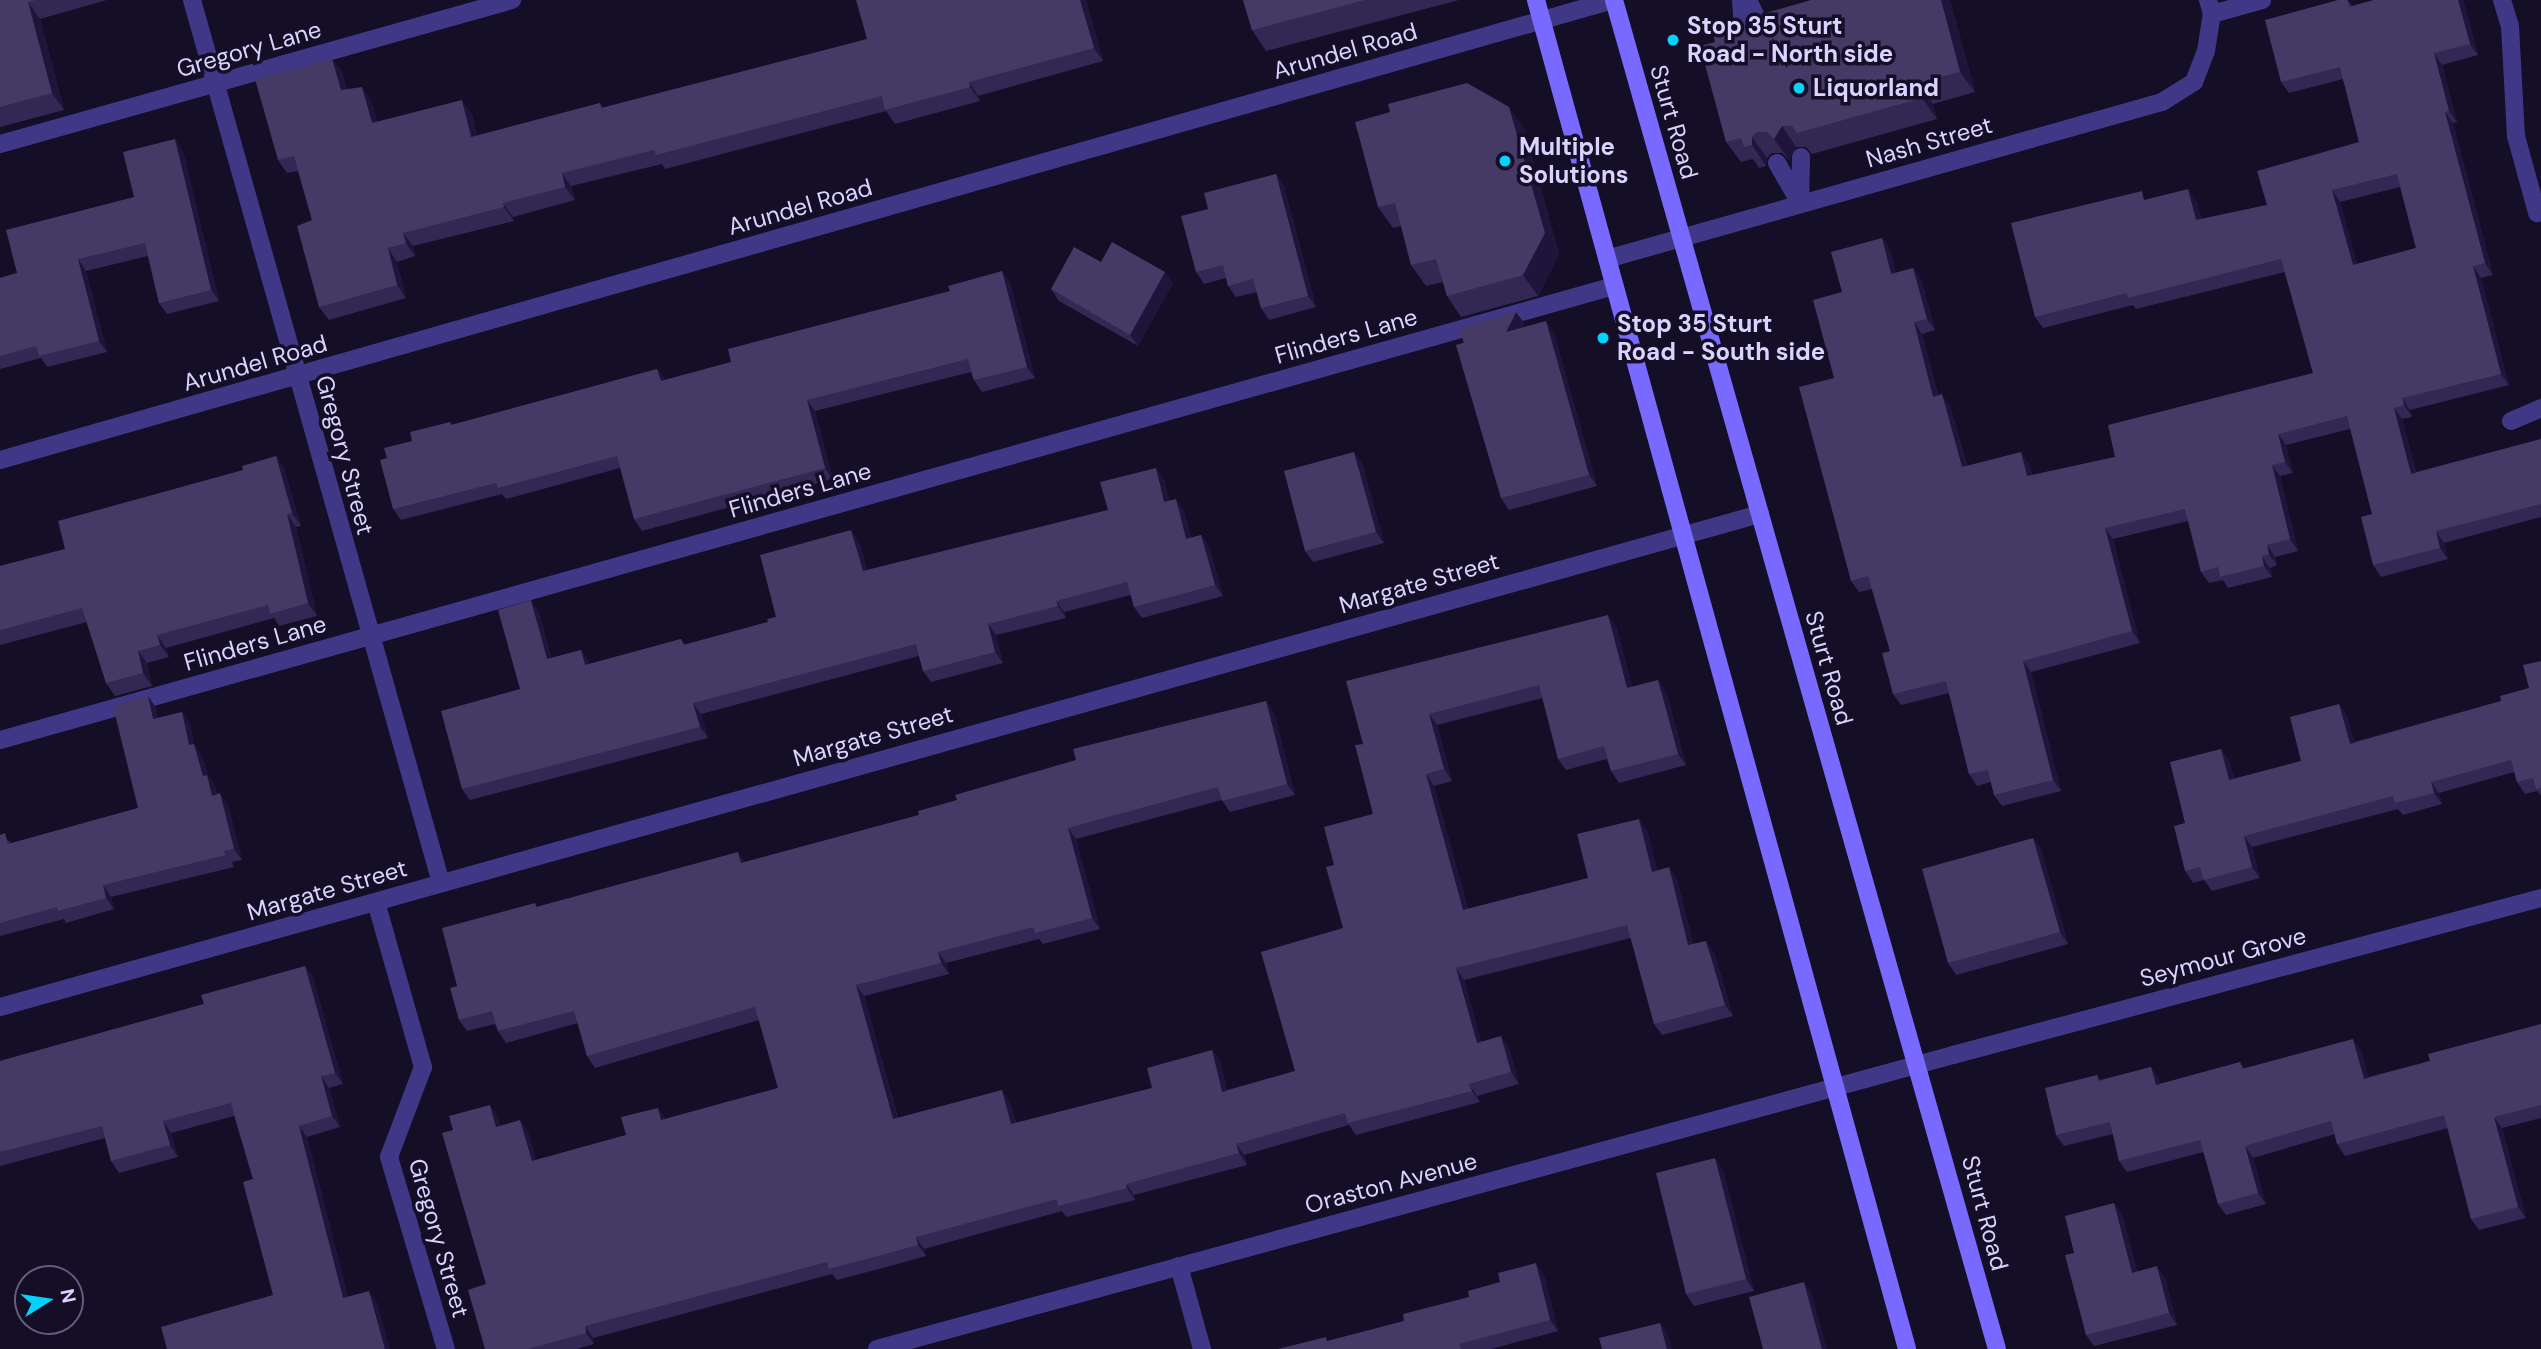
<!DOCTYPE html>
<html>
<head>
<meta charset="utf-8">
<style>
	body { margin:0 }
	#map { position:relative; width:2541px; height:1349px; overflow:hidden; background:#140e26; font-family:"DM Sans",sans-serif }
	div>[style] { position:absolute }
	.lane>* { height:18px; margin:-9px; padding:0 9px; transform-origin:9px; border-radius:9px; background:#403886 }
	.street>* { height:18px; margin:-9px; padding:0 9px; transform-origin:9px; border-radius:9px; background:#403886 }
	.secondary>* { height:18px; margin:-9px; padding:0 9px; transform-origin:9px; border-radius:9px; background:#786aff }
	.wall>* { inset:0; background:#332754 }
	.shaded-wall>* { inset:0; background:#1f153a }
	.building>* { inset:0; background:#453966 }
	.dots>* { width:19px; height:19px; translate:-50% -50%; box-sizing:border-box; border:4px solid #140e26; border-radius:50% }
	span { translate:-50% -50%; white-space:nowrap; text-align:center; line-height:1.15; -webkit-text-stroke:7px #140e26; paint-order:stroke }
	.poi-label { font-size:24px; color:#dbd3ff; font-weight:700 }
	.left { translate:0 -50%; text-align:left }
	.street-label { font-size:24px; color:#dbd3ff }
	.north { position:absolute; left:14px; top:1265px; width:70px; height:70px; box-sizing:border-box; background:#140e26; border:2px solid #645d7d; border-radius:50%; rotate:78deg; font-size:19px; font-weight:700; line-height:28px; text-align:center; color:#dbd3ff }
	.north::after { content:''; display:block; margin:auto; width:24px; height:32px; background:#00d3fe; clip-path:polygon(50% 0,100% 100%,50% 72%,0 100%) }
</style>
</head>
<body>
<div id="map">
	<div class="lane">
		<div style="left:1741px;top:0;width:43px;rotate:86deg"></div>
		<div style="left:1748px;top:0;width:41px;rotate:64.1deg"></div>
		<div style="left:0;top:144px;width:532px;rotate:-15.71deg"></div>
		<div style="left:1777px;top:163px;width:46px;rotate:60.1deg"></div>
		<div style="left:1800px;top:204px;width:47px;rotate:-88.8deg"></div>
		<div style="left:0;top:740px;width:1677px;rotate:-15.71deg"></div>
	</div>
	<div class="street">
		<div style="left:192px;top:0;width:917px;rotate:74.25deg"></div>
		<div style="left:2502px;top:0;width:27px;rotate:73deg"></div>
		<div style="left:2510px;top:26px;width:110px;rotate:86.9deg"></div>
		<div style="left:2516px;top:136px;width:80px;rotate:74.7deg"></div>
		<div style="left:2212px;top:14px;width:52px;rotate:-15.6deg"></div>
		<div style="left:1607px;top:259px;width:577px;rotate:-15.8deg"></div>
		<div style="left:2162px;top:102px;width:38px;rotate:-32deg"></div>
		<div style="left:2194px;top:82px;width:33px;rotate:-69deg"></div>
		<div style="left:2206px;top:51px;width:37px;rotate:-81deg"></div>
		<div style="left:2212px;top:14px;width:15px;rotate:-106deg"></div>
		<div style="left:2511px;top:421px;width:33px;rotate:-23deg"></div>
		<div style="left:0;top:460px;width:1677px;rotate:-15.92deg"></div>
		<div style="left:376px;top:902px;width:172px;rotate:74.1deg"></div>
		<div style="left:423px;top:1067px;width:96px;rotate:110.7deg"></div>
		<div style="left:389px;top:1157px;width:200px;rotate:73.5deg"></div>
		<div style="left:0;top:1007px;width:1828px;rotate:-15.65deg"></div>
		<div style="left:1179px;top:1266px;width:86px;rotate:74.5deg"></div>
		<div style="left:877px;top:1349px;width:1115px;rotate:-15.28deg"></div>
		<div style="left:1953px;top:1055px;width:609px;rotate:-14.95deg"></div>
	</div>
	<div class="secondary">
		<div style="left:1536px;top:0;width:1399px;rotate:74.62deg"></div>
		<div style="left:1614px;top:0;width:1402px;rotate:74.15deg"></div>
	</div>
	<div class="wall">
		<div style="clip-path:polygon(0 0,107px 0,40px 19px,64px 110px,0 127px)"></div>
		<div style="clip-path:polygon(1086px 0,1103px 61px,978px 96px,980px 101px,895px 124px,886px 111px,665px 169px,662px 164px,571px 186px,575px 200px,513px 217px,514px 221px,413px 246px,415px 256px,397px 262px,406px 298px,329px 320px,319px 307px,312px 220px,298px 171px,287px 173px,278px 160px,332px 59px,342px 72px,347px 90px,371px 101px,377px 122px,472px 114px,477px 136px,600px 103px,603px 108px)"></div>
		<div style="clip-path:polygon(1243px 0,1459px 0,1266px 51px,1252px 30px)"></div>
		<div style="clip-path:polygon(1950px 0,1975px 92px,1933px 104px,1937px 119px,1812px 154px,1806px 147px,1796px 147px,1789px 160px,1782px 153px,1772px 153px,1767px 158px,1766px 166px,1759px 168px,1753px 159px,1741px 162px,1726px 142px,1715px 42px,1724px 32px,1731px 33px,1746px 26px,1756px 27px)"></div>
		<div style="clip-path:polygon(evenodd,2338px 0,2348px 0,2352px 6px,2374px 0,2463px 0,2478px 55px,2442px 65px,2457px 122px,2453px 123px,2493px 275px,2481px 278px,2509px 385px,2410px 410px,2412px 417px,2402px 419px,2416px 472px,2541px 439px,2541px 517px,2444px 543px,2448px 559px,2381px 577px,2373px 565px,2372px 514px,2350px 429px,2286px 445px,2293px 473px,2280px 476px,2298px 551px,2275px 557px,2277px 565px,2270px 568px,2272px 577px,2228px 588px,2223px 580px,2209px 583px,2201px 572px,2188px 521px,2113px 539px,2140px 643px,2031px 672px,2061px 791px,2002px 806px,1994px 795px,1991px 782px,1977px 786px,1969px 774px,1949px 693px,1901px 705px,1893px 694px,1890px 651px,1872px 589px,1859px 592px,1851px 581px,1834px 378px,1842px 292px,1882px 238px,1890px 250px,1896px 273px,1913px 268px,1921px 279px,1935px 330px,1922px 334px,1938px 395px,1950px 406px,1967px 466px,2029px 463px,2032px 475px,2115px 457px,2313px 373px,2285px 272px,2136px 309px,2133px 305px,2043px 328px,2035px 317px,2148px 199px,2196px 200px,2201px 219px,2267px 205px,2359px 142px,2343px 79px,2289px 93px,2281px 82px,2338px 0,2400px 187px,2416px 248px,2357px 264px,2340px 202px,2400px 187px)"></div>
		<div style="clip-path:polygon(1524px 128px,1559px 254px,1538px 296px,1461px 317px,1447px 296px,1443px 282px,1426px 286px,1411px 265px,1401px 226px,1393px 228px,1378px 207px)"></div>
		<div style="clip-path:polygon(183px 151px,219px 301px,167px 314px,159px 303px,148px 256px,86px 271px,107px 352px,47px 367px,41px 358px,0 369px,0 278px,17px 273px,134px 197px)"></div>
		<div style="clip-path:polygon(1276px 174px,1284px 186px,1316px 307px,1269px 320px,1261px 308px,1257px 292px,1236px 297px,1228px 286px,1226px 278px,1204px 284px,1196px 272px,1208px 209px)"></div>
		<div style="clip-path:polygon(1101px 262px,1165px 272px,1173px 283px,1138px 346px,1059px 301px,1051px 289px)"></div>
		<div style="clip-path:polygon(1002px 271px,1010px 283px,1035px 378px,982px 392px,974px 380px,971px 372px,815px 411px,833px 479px,642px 531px,634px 519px,620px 468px,506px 499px,502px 494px,401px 520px,393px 509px,387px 458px,412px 441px,450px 422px,452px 425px,657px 369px,665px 380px,731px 362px,950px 291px)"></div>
		<div style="clip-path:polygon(1524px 323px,1522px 328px,1554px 333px,1597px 486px,1509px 510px,1501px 498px,1456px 345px)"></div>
		<div style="clip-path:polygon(276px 456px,284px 468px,301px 526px,296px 527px,317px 616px,279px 626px,274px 618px,166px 648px,169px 657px,147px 663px,152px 686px,115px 696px,106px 683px,87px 622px,0 645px,0 566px,65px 549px)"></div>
		<div style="clip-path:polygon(1362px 463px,1384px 543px,1313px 562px,1305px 551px)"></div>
		<div style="clip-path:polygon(1164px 479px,1169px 501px,1184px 511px,1191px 538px,1201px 535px,1209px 547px,1223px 596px,1142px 618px,1134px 607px,1131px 595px,1064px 612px,1066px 618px,996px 635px,1003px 663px,931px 682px,923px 671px,919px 656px,701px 714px,708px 738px,470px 800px,462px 789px,520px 689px,539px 612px,551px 658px,581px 650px,590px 664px,681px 639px,685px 645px,768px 622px,776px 617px,859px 541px,867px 570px,1108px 510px)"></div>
		<div style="clip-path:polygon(1616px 626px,1632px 687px,1666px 691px,1686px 765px,1619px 783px,1611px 771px,1607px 759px,1566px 770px,1558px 759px,1543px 698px,1437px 725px,1452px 781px,1434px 786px,1468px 909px,1588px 878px,1647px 830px,1657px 870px,1677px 879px,1693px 944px,1714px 952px,1733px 1016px,1662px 1035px,1654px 1024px,1631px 938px,1464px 980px,1481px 1041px,1509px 1047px,1519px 1084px,1477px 1096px,1480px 1102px,1356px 1135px,1349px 1125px,1244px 1155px,1247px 1165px,1134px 1195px,1135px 1200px,1066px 1217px,1062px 1211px,924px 1249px,926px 1256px,890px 1266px,837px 1280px,832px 1274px,593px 1338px,594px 1344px,577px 1349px,485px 1349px,486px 1284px,498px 1117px,500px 1126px,528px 1132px,536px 1160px,626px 1135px,666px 1119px,778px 1088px,759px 1020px,595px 1068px,587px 1056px,578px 1023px,506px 1043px,498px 1031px,495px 1024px,467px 1031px,459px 1020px,535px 903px,537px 907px,745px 862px,919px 815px,957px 800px,1076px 760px,1266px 701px,1274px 713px,1295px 795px,1230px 812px,1222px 800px,1076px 839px,1100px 929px,1043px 944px,1039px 939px,946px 963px,949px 974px,864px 996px,898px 1118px,1010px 1102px,1016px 1123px,1152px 1088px,1212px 1050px,1220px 1061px,1227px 1090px,1295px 1071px,1343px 928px,1334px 865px,1373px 814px,1363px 744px)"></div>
		<div style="clip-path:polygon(2541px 661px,2541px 796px,2537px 791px,2525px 794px,2517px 782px,2514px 772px,2439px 793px,2442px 804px,2403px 815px,2398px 809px,2252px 847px,2260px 878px,2212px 891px,2204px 880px,2193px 883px,2185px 871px,2185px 823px,2221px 749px,2229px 760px,2234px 779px,2301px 761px,2339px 704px,2347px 716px,2354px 742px,2501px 701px,2529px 688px)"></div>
		<div style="clip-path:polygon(148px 696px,156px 708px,158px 718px,182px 712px,190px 723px,194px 744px,202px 756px,208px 776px,215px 786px,217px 794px,228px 805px,242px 860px,232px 862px,234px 867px,111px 897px,114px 909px,66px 923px,64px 919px,0 936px,0 835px,12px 843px,138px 808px)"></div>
		<div style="clip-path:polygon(2033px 838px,2041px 849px,2068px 944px,1956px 975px,1948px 963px)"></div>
		<div style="clip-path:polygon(305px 966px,313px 977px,343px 1084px,329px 1088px,340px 1127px,307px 1137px,348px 1297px,377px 1302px,273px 1295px,253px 1179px,234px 1116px,171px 1133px,178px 1157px,119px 1173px,111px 1161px,105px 1138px,0 1166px,0 1061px,204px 1004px)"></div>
		<div style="clip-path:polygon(2541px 1024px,2541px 1118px,2502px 1128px,2526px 1218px,2479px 1230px,2471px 1219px,2448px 1128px,2345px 1156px,2337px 1144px,2335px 1134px,2253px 1158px,2266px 1204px,2226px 1215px,2218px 1204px,2204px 1152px,2127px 1172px,2119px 1161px,2113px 1134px,2064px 1146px,2056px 1135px,2097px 1075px,2100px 1080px,2151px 1067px,2159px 1079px,2160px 1084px,2240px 1062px,2244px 1068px,2361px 1050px,2368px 1077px,2430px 1061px)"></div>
		<div style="clip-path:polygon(1723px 1170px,1754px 1291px,1694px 1306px,1686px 1294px)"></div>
		<div style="clip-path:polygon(2114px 1203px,2122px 1214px,2137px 1271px,2165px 1278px,2177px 1325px,2094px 1346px,2086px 1335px,2074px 1253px)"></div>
		<div style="clip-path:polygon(1544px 1275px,1558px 1331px,1491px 1349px,1278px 1349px,1329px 1341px,1404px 1321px)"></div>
	</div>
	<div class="shaded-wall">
		<div style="clip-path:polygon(1080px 0,1086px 0,1103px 61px,1094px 48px)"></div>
		<div style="clip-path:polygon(1941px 0,1950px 0,1975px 92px,1960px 72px)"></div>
		<div style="clip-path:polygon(2458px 0,2463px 0,2478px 55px,2470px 44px)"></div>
		<div style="clip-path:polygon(28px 2px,40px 19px,64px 110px,52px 93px)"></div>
		<div style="clip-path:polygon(2434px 53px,2442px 65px,2457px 122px,2449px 111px)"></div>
		<div style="clip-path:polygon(332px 59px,342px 72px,351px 104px,341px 90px)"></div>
		<div style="clip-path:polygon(969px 82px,978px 96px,980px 101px,970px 87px)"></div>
		<div style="clip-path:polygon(1918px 83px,1933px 104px,1937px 119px,1922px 98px)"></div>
		<div style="clip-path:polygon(362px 87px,371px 101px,381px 137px,372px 123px)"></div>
		<div style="clip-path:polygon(462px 100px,472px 114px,481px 151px,471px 137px)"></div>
		<div style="clip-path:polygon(1509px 107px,1524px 128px,1559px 254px,1538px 296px,1523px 275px)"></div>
		<div style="clip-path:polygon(2445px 112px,2453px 123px,2493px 275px,2485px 263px)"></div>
		<div style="clip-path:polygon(1782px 126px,1796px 147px,1789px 160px,1774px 139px)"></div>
		<div style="clip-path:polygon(1752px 137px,1767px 158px,1766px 166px,1752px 145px)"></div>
		<div style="clip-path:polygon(175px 139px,183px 151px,219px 301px,211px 290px)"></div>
		<div style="clip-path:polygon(562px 173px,571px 186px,575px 200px,565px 187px)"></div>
		<div style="clip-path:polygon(1276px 174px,1284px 186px,1316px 307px,1308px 296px)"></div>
		<div style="clip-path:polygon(2188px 189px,2196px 200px,2204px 231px,2196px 220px)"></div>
		<div style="clip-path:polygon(2332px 190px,2340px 202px,2361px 276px,2353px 265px)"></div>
		<div style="clip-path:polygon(503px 203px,513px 217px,514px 221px,504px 207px)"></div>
		<div style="clip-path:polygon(403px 233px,413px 246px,415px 256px,406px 243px)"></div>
		<div style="clip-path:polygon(1882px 238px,1890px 250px,1899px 285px,1891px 274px)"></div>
		<div style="clip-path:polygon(388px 248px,397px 262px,406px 298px,397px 285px)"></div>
		<div style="clip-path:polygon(78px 259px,86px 271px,107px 352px,99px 341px)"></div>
		<div style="clip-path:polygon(2473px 266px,2481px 278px,2509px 385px,2501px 374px)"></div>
		<div style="clip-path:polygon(1913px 268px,1921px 279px,1935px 330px,1927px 319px)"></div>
		<div style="clip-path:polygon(1002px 271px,1010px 283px,1035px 378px,1027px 367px)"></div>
		<div style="clip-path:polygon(1165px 272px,1173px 283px,1138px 346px,1130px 335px)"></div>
		<div style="clip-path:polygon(1516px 312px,1524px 323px,1514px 344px,1506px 332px)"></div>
		<div style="clip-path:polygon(1546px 321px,1554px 333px,1597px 486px,1589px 475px)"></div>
		<div style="clip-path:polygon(1914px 322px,1922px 334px,1941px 408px,1933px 397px)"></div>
		<div style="clip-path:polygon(657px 369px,665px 381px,661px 381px)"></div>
		<div style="clip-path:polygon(1942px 394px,1950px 406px,1970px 479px,1962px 467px)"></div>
		<div style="clip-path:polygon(2402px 398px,2410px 410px,2412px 417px,2404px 405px)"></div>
		<div style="clip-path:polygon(807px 400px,815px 411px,833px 479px,825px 468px)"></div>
		<div style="clip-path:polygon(2394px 408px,2402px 419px,2419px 485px,2411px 474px)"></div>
		<div style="clip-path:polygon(2278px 434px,2286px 445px,2293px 473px,2285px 462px)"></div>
		<div style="clip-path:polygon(1354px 452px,1362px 463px,1384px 543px,1376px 532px)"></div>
		<div style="clip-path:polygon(2021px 452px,2029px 463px,2035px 488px,2027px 476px)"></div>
		<div style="clip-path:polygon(276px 456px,284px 468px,301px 526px,292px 513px)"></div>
		<div style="clip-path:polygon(2272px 465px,2280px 476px,2298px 551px,2290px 539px)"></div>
		<div style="clip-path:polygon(1156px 468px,1164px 479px,1172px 514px,1164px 502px)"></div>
		<div style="clip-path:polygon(1176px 499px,1184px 511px,1194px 551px,1186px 539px)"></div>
		<div style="clip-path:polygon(287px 514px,296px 527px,317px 616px,308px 603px)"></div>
		<div style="clip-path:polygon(2105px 528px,2113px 539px,2140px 643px,2132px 631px)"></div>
		<div style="clip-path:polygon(851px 530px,859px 541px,871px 582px,863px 571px)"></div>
		<div style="clip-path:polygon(2436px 531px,2444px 543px,2448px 559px,2440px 548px)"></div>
		<div style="clip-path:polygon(1201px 535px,1209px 547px,1223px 596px,1215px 585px)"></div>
		<div style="clip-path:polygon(2267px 545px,2275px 557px,2277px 565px,2269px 554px)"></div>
		<div style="clip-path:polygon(2262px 556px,2270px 568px,2272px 577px,2264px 566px)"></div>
		<div style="clip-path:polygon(531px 600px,539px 612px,555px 670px,547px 659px)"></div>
		<div style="clip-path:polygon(1056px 601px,1064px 612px,1066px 618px,1058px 606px)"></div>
		<div style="clip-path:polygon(1608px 615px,1616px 626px,1635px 699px,1627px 688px)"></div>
		<div style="clip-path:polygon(988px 624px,996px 635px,1003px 663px,995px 652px)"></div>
		<div style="clip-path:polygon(157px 635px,166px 648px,169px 657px,160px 645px)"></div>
		<div style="clip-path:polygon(581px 650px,589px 661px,593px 676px,585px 665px)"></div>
		<div style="clip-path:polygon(138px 651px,147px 663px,152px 686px,143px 673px)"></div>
		<div style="clip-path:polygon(2023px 661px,2031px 672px,2061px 791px,2053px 780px)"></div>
		<div style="clip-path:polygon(1658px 680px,1666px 691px,1686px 765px,1678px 754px)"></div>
		<div style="clip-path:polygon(148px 696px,156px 708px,161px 731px,153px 719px)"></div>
		<div style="clip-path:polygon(1266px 701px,1274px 713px,1295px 795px,1287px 784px)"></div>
		<div style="clip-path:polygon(693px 703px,701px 714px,708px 738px,700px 727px)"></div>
		<div style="clip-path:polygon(2339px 704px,2347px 716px,2358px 755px,2350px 744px)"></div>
		<div style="clip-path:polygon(182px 712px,190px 723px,194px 744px,202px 756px,208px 776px,215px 786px,220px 807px,212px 796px,189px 745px)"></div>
		<div style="clip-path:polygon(1429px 714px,1437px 725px,1452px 781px,1444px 769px)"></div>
		<div style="clip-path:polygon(2221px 749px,2229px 760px,2237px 792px,2229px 780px)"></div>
		<div style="clip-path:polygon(1426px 774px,1434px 786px,1471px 921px,1463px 910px)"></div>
		<div style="clip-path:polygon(2431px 782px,2439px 793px,2442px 804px,2434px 793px)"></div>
		<div style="clip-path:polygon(220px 793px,228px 805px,242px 860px,234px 849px)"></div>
		<div style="clip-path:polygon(1639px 819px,1647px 830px,1660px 883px,1652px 872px)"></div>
		<div style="clip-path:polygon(1068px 828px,1076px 839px,1100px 929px,1092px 918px)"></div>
		<div style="clip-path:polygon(2244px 836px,2252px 847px,2260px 878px,2252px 867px)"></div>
		<div style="clip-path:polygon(2033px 838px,2041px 849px,2068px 944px,2060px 932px)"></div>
		<div style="clip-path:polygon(738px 852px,746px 863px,741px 863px)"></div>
		<div style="clip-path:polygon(1669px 867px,1677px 879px,1696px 957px,1688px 945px)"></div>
		<div style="clip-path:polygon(103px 885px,111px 897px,114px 909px,106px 898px)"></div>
		<div style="clip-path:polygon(1706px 941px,1714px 952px,1733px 1016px,1725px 1005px)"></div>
		<div style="clip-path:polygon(938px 952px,946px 963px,949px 974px,941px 963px)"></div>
		<div style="clip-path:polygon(305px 966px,313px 977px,343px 1084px,335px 1073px)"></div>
		<div style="clip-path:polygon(1456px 968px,1464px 980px,1485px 1054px,1477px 1043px)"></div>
		<div style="clip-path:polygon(856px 985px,864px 996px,901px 1131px,893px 1119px)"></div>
		<div style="clip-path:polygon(1501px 1036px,1509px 1047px,1519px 1084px,1511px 1072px)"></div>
		<div style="clip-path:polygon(2353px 1039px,2361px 1050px,2372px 1090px,2364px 1079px)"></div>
		<div style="clip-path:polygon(1212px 1050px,1220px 1061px,1230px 1103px,1222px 1092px)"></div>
		<div style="clip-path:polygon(2151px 1067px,2159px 1079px,2164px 1097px,2156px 1085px)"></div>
		<div style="clip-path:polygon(321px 1076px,329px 1088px,340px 1127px,332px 1116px)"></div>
		<div style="clip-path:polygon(1469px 1084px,1477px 1096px,1480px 1102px,1472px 1091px)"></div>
		<div style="clip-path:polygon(1002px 1090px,1010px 1102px,1019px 1136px,1011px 1124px)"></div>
		<div style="clip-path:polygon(490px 1105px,498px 1117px,504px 1139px,496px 1127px)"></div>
		<div style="clip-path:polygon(658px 1108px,666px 1119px,661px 1120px)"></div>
		<div style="clip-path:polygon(2494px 1117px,2502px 1128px,2526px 1218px,2518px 1207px)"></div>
		<div style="clip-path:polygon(520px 1120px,528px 1132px,540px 1172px,532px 1161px)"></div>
		<div style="clip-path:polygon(163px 1121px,171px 1133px,178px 1157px,170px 1145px)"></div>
		<div style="clip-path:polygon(299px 1126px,307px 1137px,351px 1309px,343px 1298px)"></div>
		<div style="clip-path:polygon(1236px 1144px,1244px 1155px,1247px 1165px,1239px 1153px)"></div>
		<div style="clip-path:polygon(2245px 1146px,2253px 1158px,2266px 1204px,2258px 1193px)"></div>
		<div style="clip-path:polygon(1715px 1158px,1723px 1170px,1754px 1291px,1746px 1279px)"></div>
		<div style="clip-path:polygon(1126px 1184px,1134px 1195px,1135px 1200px,1127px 1188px)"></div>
		<div style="clip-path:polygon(2114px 1203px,2122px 1214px,2140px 1284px,2132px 1273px)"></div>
		<div style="clip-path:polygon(916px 1237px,924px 1249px,926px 1256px,918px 1245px)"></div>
		<div style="clip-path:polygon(1536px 1263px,1544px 1275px,1558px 1331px,1550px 1320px)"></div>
		<div style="clip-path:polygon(2157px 1266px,2165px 1278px,2177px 1325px,2169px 1313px)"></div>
		<div style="clip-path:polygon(1804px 1282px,1812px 1294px,1827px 1349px,1822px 1349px)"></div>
		<div style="clip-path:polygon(369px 1291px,377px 1302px,390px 1349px,385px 1349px)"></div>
		<div style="clip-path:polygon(1660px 1323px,1668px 1334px,1672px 1349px,1667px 1349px)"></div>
		<div style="clip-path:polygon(585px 1326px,593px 1338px,594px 1344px,586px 1333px)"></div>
	</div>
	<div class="building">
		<div style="clip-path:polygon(0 0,36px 0,28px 2px,52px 93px,0 107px)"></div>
		<div style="clip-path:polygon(856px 0,1080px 0,1094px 48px,969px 82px,970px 87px,885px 110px,882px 96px,656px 155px,654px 150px,562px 173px,565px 187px,503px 203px,504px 207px,403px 233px,406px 243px,388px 248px,397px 285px,319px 307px,297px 226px,312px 220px,294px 156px,278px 160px,255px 79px,332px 59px,341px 90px,362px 87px,372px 123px,462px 100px,471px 137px,600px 103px,601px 108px,867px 39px)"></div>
		<div style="clip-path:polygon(1243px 0,1365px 0,1252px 30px)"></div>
		<div style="clip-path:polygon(1811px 0,1941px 0,1960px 72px,1918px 83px,1922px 98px,1797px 133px,1792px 126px,1782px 126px,1774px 139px,1767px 132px,1757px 132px,1752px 137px,1752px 145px,1744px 147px,1741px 138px,1726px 142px,1700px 46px,1715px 42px,1711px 27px,1719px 25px,1724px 32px,1731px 33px,1739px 28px,1741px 20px,1746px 26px,1756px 27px,1761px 22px,1762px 14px)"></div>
		<div style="clip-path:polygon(evenodd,2338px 0,2347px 0,2349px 7px,2374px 0,2458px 0,2470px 44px,2434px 53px,2449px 111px,2445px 112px,2485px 263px,2473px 266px,2501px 374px,2402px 398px,2404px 405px,2394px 408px,2411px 474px,2541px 439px,2541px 504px,2436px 531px,2440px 548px,2373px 565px,2361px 517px,2372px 514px,2347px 416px,2278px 434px,2285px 462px,2272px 465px,2290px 539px,2267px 545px,2269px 554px,2262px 556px,2264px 566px,2220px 577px,2218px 567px,2201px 572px,2185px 509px,2105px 528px,2132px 631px,2023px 661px,2053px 780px,1994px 795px,1988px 770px,1969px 774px,1946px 681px,1893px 694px,1882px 653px,1890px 651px,1868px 576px,1851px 581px,1799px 387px,1834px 378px,1813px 300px,1842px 292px,1831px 252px,1882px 238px,1891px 274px,1913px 268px,1927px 319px,1914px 322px,1933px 397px,1942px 394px,1962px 467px,2021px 452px,2027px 476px,2115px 457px,2108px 425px,2313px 373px,2281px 259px,2128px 298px,2127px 293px,2035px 317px,2011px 223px,2142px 191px,2144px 200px,2188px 189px,2196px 220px,2267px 205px,2257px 171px,2359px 142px,2340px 67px,2281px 82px,2265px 20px,2338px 0,2397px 174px,2416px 248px,2353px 265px,2332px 190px,2397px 174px)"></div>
		<div style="clip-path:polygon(1467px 83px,1509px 107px,1545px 233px,1523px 275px,1447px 296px,1436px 259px,1411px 265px,1395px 203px,1378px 207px,1355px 122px,1390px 112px,1388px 104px)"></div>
		<div style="clip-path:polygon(175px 139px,211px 290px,159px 303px,145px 243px,78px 259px,99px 341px,39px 356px,36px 346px,0 356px,0 278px,17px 273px,6px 230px,134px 197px,123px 152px)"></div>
		<div style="clip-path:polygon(1276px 174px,1308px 296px,1261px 308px,1253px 279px,1228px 286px,1223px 265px,1196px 272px,1181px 216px,1208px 209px,1204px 193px)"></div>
		<div style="clip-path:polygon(1112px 242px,1165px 272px,1130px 335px,1051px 289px,1074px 247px,1101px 262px)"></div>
		<div style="clip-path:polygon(1002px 271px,1027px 367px,974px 380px,968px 359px,807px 400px,825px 468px,634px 519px,617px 456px,498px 488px,496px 483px,393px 509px,380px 460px,387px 458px,384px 448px,412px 441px,410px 432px,450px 422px,451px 425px,657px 369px,661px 381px,731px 362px,728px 349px,950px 291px,948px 286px)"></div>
		<div style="clip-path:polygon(1516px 312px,1506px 332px,1546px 321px,1589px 475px,1501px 498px,1456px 345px,1464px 343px,1459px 328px)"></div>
		<div style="clip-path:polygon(1354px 452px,1376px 532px,1305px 551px,1284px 471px)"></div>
		<div style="clip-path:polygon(276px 456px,292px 513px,287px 514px,308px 603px,270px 614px,268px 605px,157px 635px,160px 645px,138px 651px,143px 673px,106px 683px,82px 608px,0 630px,0 566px,65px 549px,58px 521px,243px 470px,242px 466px)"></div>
		<div style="clip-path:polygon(1156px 468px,1164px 502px,1176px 499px,1186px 539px,1201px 535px,1215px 585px,1134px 607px,1127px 582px,1056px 601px,1058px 606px,988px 624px,995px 652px,923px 671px,916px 644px,693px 703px,700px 727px,462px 789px,441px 711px,520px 689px,498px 610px,531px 600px,547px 659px,581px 650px,585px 665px,681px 639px,683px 645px,768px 622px,767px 619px,776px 617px,760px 555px,851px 530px,863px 571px,1108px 510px,1100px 482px)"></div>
		<div style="clip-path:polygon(1608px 615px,1627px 688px,1658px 680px,1678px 754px,1611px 771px,1604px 746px,1558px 759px,1539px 685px,1429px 714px,1444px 769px,1426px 774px,1463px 910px,1588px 878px,1577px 834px,1639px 819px,1652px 872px,1669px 867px,1688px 945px,1706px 941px,1725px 1005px,1654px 1024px,1627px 925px,1456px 968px,1477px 1043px,1501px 1036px,1511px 1072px,1469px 1084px,1472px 1091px,1348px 1123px,1345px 1113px,1236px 1144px,1239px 1153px,1126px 1184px,1127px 1188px,1058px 1206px,1057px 1199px,916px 1237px,918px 1245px,882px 1255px,829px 1269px,827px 1262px,585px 1326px,586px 1333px,528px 1349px,485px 1349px,468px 1290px,486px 1284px,442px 1133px,453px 1130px,449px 1116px,490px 1105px,496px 1127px,520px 1120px,532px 1161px,626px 1135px,621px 1117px,658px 1108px,661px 1120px,778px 1088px,755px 1007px,587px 1056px,574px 1011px,498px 1031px,492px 1011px,459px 1020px,450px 988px,457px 986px,442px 928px,535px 903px,536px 907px,738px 852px,741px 863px,919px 815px,918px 811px,957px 800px,955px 795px,1076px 760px,1073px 749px,1266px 701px,1287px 784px,1222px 801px,1218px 787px,1068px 828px,1092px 918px,1035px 933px,1033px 927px,938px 952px,941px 963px,856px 985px,893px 1119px,1002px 1090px,1011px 1124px,1152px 1088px,1147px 1068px,1212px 1050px,1222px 1092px,1295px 1071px,1261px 952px,1343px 928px,1326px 867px,1334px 865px,1324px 827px,1373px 814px,1355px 745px,1363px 744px,1346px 681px)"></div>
		<div style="clip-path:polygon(2541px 661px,2541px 788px,2536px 789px,2533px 778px,2517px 782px,2511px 760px,2431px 782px,2434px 793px,2395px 803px,2393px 796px,2244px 836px,2252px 867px,2204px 880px,2200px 867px,2185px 871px,2174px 826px,2185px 823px,2170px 762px,2221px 749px,2229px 780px,2301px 761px,2290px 717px,2339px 704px,2350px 744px,2501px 701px,2500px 696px,2529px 688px,2523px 665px)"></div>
		<div style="clip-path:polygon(148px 696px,153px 719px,182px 712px,189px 745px,194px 744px,203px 776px,207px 775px,212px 796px,220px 793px,234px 849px,224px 851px,226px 855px,103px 885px,106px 898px,58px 911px,57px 907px,0 923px,0 835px,5px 833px,8px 844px,138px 808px,113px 706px)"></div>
		<div style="clip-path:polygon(2033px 838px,2060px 932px,1948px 963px,1922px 869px)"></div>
		<div style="clip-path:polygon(305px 966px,335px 1073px,321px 1076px,332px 1116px,299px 1126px,343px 1298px,369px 1291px,385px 1349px,167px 1349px,161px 1327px,273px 1295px,243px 1182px,253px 1179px,231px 1103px,163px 1121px,170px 1145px,111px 1161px,102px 1126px,0 1152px,0 1061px,204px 1004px,201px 995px)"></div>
		<div style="clip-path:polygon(2541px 1024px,2541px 1105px,2494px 1117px,2518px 1207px,2471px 1219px,2444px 1115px,2337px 1144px,2331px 1121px,2245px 1146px,2258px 1193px,2218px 1204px,2200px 1140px,2119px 1161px,2110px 1122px,2056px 1135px,2045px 1088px,2097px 1075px,2098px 1081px,2151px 1067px,2156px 1085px,2240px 1062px,2242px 1069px,2353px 1039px,2364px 1079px,2430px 1061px,2428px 1054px)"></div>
		<div style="clip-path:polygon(1715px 1158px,1746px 1279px,1686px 1294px,1656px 1173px)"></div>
		<div style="clip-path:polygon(2114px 1203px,2132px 1273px,2157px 1266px,2169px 1313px,2086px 1335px,2065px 1255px,2074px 1253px,2065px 1216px)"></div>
		<div style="clip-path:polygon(1536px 1263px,1550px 1320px,1459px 1344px,1461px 1349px,1278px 1349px,1326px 1337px,1327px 1341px,1404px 1321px,1403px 1314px,1469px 1297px,1468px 1291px,1500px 1282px,1498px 1273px)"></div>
		<div style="clip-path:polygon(1804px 1282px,1822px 1349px,1763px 1349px,1749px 1297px)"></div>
		<div style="clip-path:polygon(1660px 1323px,1667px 1349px,1602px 1349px,1599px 1338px)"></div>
	</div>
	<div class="dots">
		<div style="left:1673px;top:40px;background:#00d3fe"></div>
		<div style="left:1799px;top:88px;background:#00d3fe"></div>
		<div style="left:1505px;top:161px;background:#00d3fe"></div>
		<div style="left:1603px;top:338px;background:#00d3fe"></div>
	</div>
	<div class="poi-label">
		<span class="left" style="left:1687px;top:40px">Stop 35 Sturt<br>Road - North side</span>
		<span class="left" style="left:1813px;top:88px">Liquorland</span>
		<span class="left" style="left:1519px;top:161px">Multiple<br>Solutions</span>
		<span class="left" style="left:1617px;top:338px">Stop 35 Sturt<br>Road - South side</span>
	</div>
	<div class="street-label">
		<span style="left:249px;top:49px;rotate:-16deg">Gregory Lane</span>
		<span style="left:1345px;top:51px;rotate:-16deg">Arundel Road</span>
		<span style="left:1674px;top:122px;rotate:74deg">Sturt Road</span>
		<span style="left:1929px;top:142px;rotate:-16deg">Nash Street</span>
		<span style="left:800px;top:207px;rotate:-16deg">Arundel Road</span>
		<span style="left:1346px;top:336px;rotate:-16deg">Flinders Lane</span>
		<span style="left:255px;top:363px;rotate:-16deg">Arundel Road</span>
		<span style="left:345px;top:455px;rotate:75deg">Gregory Street</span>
		<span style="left:800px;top:490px;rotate:-16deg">Flinders Lane</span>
		<span style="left:1419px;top:583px;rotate:-16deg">Margate Street</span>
		<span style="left:255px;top:643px;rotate:-16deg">Flinders Lane</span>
		<span style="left:1829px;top:668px;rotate:74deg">Sturt Road</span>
		<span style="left:873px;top:736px;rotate:-16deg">Margate Street</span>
		<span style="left:327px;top:890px;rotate:-16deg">Margate Street</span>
		<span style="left:2223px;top:957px;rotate:-15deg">Seymour Grove</span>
		<span style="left:1391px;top:1183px;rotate:-15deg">Oraston Avenue</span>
		<span style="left:1985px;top:1213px;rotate:75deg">Sturt Road</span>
		<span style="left:439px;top:1238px;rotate:74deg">Gregory Street</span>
	</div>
	<div class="north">N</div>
</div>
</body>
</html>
